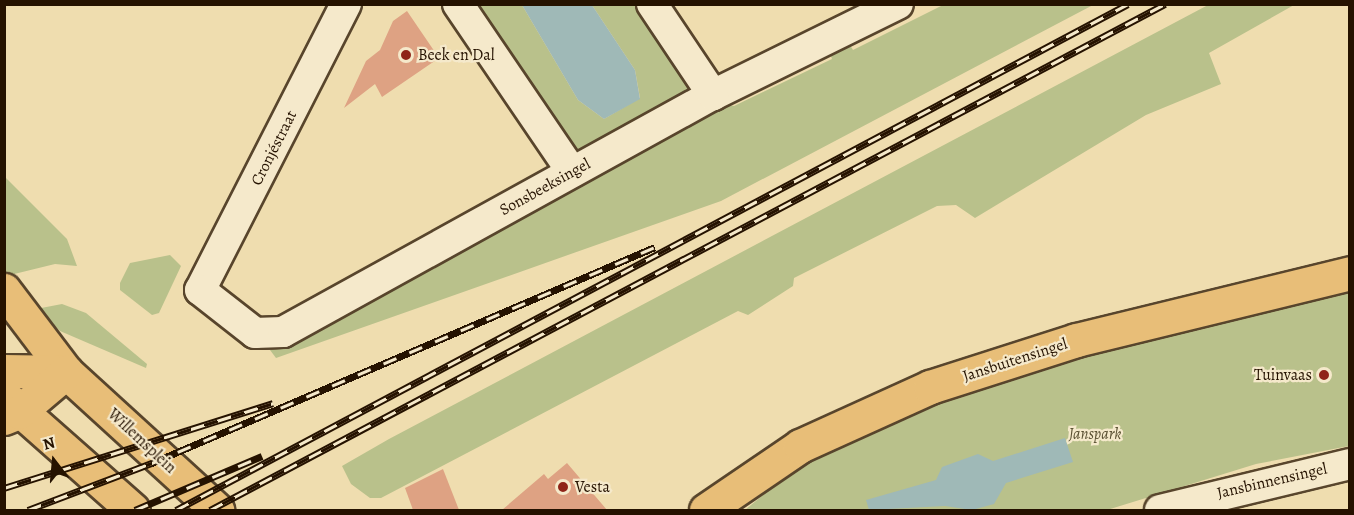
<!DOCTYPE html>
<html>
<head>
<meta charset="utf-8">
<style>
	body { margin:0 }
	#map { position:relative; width:1354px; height:515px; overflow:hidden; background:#efddaf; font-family:Alegreya,serif }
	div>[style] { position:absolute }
	.green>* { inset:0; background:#b9c18b }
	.water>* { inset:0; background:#9fb9b7 }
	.building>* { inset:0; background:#dea283 }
	.roads { filter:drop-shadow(2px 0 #58452c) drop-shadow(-2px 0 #58452c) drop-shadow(0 2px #58452c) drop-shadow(0 -2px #58452c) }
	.minor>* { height:30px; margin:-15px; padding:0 15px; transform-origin:15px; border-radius:15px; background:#f5e9cb }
	.major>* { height:33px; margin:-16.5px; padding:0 16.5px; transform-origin:16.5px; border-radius:16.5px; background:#e8be78 }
	.rail>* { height:7px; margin-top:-3.5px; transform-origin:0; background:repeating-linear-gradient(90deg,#f5e9cb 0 14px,#251200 0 28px); box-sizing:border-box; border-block:2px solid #251200 }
	.dots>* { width:16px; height:16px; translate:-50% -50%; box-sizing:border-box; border:3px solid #f5e9cb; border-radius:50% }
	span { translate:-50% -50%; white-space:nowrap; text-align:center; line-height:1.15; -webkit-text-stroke:4.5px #f5e9cb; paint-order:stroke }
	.poi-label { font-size:16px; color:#251200 }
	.left { translate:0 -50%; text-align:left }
	.right { translate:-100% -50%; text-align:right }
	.street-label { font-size:16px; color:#251200 }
	.park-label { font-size:16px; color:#594f31; font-style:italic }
	.frame { position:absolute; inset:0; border:6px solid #251200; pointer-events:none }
	.north { position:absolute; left:24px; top:431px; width:60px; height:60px; -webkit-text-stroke:4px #f5e9cb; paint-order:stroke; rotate:344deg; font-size:16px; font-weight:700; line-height:24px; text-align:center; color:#251200 }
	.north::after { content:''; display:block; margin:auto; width:21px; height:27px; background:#251200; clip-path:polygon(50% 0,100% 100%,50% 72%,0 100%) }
</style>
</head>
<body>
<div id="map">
	<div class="green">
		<div style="clip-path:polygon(468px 5px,522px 5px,578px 100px,604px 119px,640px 98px,635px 70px,592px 5px,644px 5px,690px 83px,689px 90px,683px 98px,592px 148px,577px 149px,563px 142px)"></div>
		<div style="clip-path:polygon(943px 5px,1093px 5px,721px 201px,276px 358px,270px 350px,716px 103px,734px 106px,832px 59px,829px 51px,848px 42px,853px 50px)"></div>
		<div style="clip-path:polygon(1208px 5px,1294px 5px,1209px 53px,1221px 84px,1146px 115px,975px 218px,956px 205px,937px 206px,794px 278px,793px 286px,748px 315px,738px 311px,381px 498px,370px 498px,351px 484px,342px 466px,389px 439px)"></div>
		<div style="clip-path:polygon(4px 176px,67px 239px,77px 266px,55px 264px,6px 276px)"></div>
		<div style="clip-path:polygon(170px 255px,181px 266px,159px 313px,152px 315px,120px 290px,120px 283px,130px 263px)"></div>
		<div style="clip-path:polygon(1349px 287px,1349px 446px,1256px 464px,1107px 510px,745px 510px,793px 470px,846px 440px,936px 405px,1127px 344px)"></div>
		<div style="clip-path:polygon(62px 304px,86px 313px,147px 364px,146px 368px,60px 331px,36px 309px)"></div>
	</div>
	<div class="water">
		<div style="clip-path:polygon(522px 5px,592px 5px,635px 70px,640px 99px,604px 119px,578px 100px)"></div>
		<div style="clip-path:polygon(1065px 438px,1073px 462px,1006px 483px,994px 504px,972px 510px,945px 506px,869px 510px,866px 500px,936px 480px,942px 467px,978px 454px,993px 461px)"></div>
	</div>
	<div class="building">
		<div style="clip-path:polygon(407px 11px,439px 58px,382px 97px,375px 84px,344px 108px,366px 61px,380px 50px,393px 21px)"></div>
		<div style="clip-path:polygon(567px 463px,607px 510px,502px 510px,544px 474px,548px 479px)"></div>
		<div style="clip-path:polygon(443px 469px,459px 510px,413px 510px,405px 488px)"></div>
	</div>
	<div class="roads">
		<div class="minor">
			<div style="left:346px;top:4px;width:321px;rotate:117deg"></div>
			<div style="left:200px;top:290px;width:70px;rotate:38deg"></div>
			<div style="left:255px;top:333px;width:28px;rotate:-2deg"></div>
			<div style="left:283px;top:332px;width:491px;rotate:-28.9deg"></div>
			<div style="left:713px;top:95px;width:206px;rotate:-26.2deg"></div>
			<div style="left:458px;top:4px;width:203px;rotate:55.8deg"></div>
			<div style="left:652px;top:4px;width:110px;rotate:56.2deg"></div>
			<div style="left:1160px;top:510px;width:195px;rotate:-13.6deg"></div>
		</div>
		<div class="major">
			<div style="left:4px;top:290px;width:103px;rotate:52.9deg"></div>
			<div style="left:66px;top:372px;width:205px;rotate:42.4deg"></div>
			<div style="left:4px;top:371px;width:62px;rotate:0.9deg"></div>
			<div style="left:4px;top:396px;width:172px;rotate:41.5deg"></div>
			<div style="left:4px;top:418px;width:16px;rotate:-22deg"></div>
			<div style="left:19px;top:412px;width:62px;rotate:-40.4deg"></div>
			<div style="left:706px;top:510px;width:114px;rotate:-34.2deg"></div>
			<div style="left:800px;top:446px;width:143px;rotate:-24.4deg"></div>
			<div style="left:930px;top:387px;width:153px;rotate:-17.8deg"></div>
			<div style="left:1076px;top:340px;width:282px;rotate:-13.7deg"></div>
		</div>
	</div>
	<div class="rail">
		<div style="left:4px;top:488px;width:282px;rotate:-17.5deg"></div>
		<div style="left:28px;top:510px;width:133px;rotate:-20.8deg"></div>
		<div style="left:152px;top:463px;width:547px;rotate:-23.24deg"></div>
		<div style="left:135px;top:510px;width:138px;rotate:-23deg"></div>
		<div style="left:176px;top:510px;width:1078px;rotate:-27.99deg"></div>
		<div style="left:210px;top:510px;width:1081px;rotate:-27.92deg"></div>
	</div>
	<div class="dots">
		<div style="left:406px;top:55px;background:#8f2418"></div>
		<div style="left:1324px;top:375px;background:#8f2418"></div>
		<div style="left:563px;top:487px;background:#8f2418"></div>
	</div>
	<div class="poi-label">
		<span class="left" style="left:418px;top:55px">Beek en Dal</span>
		<span class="right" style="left:1312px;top:375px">Tuinvaas</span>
		<span class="left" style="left:575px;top:487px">Vesta</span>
	</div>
	<div class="street-label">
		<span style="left:274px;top:148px;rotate:-63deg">Cronjéstraat</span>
		<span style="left:545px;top:187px;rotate:-29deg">Sonsbeeksingel</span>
		<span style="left:1015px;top:360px;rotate:-18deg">Jansbuitensingel</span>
		<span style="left:142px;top:441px;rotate:43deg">Willemsplein</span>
		<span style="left:1272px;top:481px;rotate:-13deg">Jansbinnensingel</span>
	</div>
	<div class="park-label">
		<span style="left:1095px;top:434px">Janspark</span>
	</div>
	<div class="frame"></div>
	<div class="north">N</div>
</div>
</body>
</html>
